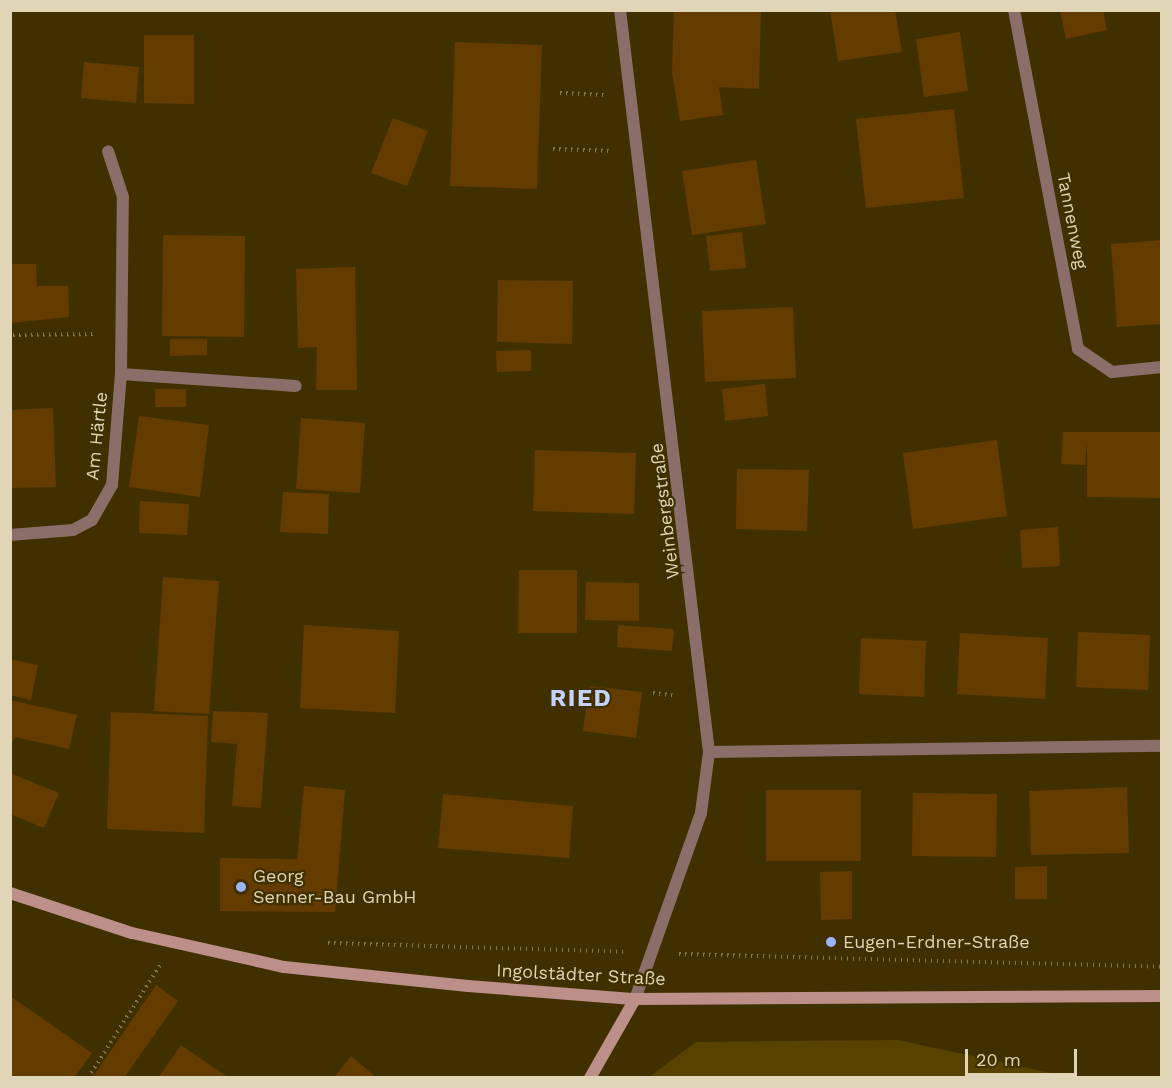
<!DOCTYPE html>
<html>
<head>
<meta charset="utf-8">
<style>
	body { margin:0 }
	#map { position:relative; width:1172px; height:1088px; overflow:hidden; background:#403000; font-family:"Work Sans",sans-serif }
	div>[style] { position:absolute }
	.green>* { inset:0; background:#574200 }
	.building>* { inset:0; background:#643c00 }
	.path>* { height:4px; margin-top:-2px; transform-origin:0; background:repeating-linear-gradient(90deg,#84764e 0 1.5px,transparent 0 6px) }
	.minor>* { height:12px; margin:-6px; padding:0 6px; transform-origin:6px; border-radius:6px; background:#8b6e6a }
	.secondary>* { height:12px; margin:-6px; padding:0 6px; transform-origin:6px; border-radius:6px; background:#bc8f88 }
	.dots>* { width:16px; height:16px; translate:-50% -50%; box-sizing:border-box; border:3px solid #403000; border-radius:50% }
	span { translate:-50% -50%; white-space:nowrap; text-align:center; line-height:1.15; -webkit-text-stroke:4.5px #403000; paint-order:stroke }
	.street-label { font-size:18px; color:#e1d5b8 }
	.poi-label { font-size:18px; color:#e1d5b8 }
	.left { translate:0 -50%; text-align:left }
	.district-label { font-size:24px; color:#c4d3fc; font-weight:700; letter-spacing:1.5px }
	.frame { position:absolute; inset:0; border:12px solid #e1d5b8; pointer-events:none }
	.scale { position:absolute; left:965px; top:1049px; width:112px; height:27px; box-sizing:border-box; border:3px solid #e1d5b8; border-top:0; padding-left:8px; font-size:18px; line-height:21px; white-space:nowrap; color:#e1d5b8; -webkit-text-stroke:4px #403000; paint-order:stroke }
</style>
</head>
<body>
<div id="map">
	<div class="green">
		<div style="clip-path:polygon(898px 1040px,1070px 1077px,649px 1077px,696px 1042px)"></div>
	</div>
	<div class="building">
		<div style="clip-path:polygon(674px 10px,761px 10px,759px 89px,719px 87px,723px 115px,680px 121px,672px 72px)"></div>
		<div style="clip-path:polygon(830px 10px,895px 10px,902px 52px,838px 61px)"></div>
		<div style="clip-path:polygon(1060px 10px,1103px 10px,1107px 30px,1066px 39px)"></div>
		<div style="clip-path:polygon(960px 32px,968px 91px,924px 97px,916px 39px)"></div>
		<div style="clip-path:polygon(144px 35px,194px 35px,194px 104px,144px 103px)"></div>
		<div style="clip-path:polygon(455px 42px,542px 45px,537px 189px,450px 186px)"></div>
		<div style="clip-path:polygon(84px 62px,139px 67px,136px 103px,81px 98px)"></div>
		<div style="clip-path:polygon(954px 109px,964px 198px,866px 208px,856px 119px)"></div>
		<div style="clip-path:polygon(393px 118px,428px 131px,407px 186px,371px 173px)"></div>
		<div style="clip-path:polygon(756px 160px,766px 224px,692px 235px,682px 171px)"></div>
		<div style="clip-path:polygon(742px 232px,746px 268px,710px 271px,706px 236px)"></div>
		<div style="clip-path:polygon(163px 235px,245px 236px,244px 337px,162px 336px)"></div>
		<div style="clip-path:polygon(1162px 240px,1162px 324px,1117px 327px,1111px 244px)"></div>
		<div style="clip-path:polygon(10px 264px,36px 264px,37px 286px,68px 286px,69px 317px,10px 323px)"></div>
		<div style="clip-path:polygon(355px 267px,357px 390px,316px 390px,317px 347px,298px 348px,296px 269px)"></div>
		<div style="clip-path:polygon(498px 280px,573px 281px,572px 344px,497px 342px)"></div>
		<div style="clip-path:polygon(793px 307px,796px 378px,705px 382px,702px 311px)"></div>
		<div style="clip-path:polygon(170px 339px,207px 339px,207px 355px,170px 356px)"></div>
		<div style="clip-path:polygon(531px 350px,531px 371px,497px 372px,496px 351px)"></div>
		<div style="clip-path:polygon(765px 384px,768px 416px,725px 421px,722px 389px)"></div>
		<div style="clip-path:polygon(155px 389px,186px 389px,186px 407px,155px 407px)"></div>
		<div style="clip-path:polygon(53px 408px,56px 487px,10px 488px,10px 410px)"></div>
		<div style="clip-path:polygon(139px 416px,209px 425px,200px 497px,129px 487px)"></div>
		<div style="clip-path:polygon(301px 418px,365px 423px,360px 493px,296px 489px)"></div>
		<div style="clip-path:polygon(1063px 432px,1162px 432px,1162px 498px,1087px 497px,1087px 441px,1085px 465px,1061px 464px)"></div>
		<div style="clip-path:polygon(997px 440px,1007px 516px,913px 529px,903px 453px)"></div>
		<div style="clip-path:polygon(535px 450px,636px 453px,634px 514px,533px 511px)"></div>
		<div style="clip-path:polygon(737px 469px,809px 470px,807px 531px,736px 529px)"></div>
		<div style="clip-path:polygon(283px 492px,329px 494px,328px 534px,280px 532px)"></div>
		<div style="clip-path:polygon(140px 501px,189px 504px,187px 535px,139px 533px)"></div>
		<div style="clip-path:polygon(1058px 527px,1060px 566px,1022px 568px,1020px 530px)"></div>
		<div style="clip-path:polygon(519px 570px,577px 570px,577px 633px,518px 633px)"></div>
		<div style="clip-path:polygon(163px 577px,219px 581px,209px 714px,154px 711px)"></div>
		<div style="clip-path:polygon(586px 582px,639px 583px,639px 621px,585px 620px)"></div>
		<div style="clip-path:polygon(304px 625px,399px 631px,395px 713px,300px 708px)"></div>
		<div style="clip-path:polygon(618px 625px,674px 629px,672px 651px,617px 647px)"></div>
		<div style="clip-path:polygon(1078px 632px,1150px 635px,1148px 690px,1076px 687px)"></div>
		<div style="clip-path:polygon(960px 633px,1048px 638px,1045px 699px,957px 694px)"></div>
		<div style="clip-path:polygon(861px 638px,926px 641px,924px 697px,859px 694px)"></div>
		<div style="clip-path:polygon(10px 659px,38px 665px,31px 700px,10px 695px)"></div>
		<div style="clip-path:polygon(589px 686px,642px 692px,636px 738px,583px 731px)"></div>
		<div style="clip-path:polygon(10px 700px,77px 715px,69px 749px,15px 737px,10px 749px)"></div>
		<div style="clip-path:polygon(213px 711px,268px 713px,261px 808px,232px 806px,237px 744px,211px 742px)"></div>
		<div style="clip-path:polygon(111px 712px,208px 716px,204px 833px,107px 829px)"></div>
		<div style="clip-path:polygon(10px 773px,59px 793px,44px 828px,10px 814px)"></div>
		<div style="clip-path:polygon(304px 786px,345px 790px,335px 912px,220px 911px,220px 858px,297px 859px)"></div>
		<div style="clip-path:polygon(1127px 787px,1129px 853px,1031px 855px,1029px 791px)"></div>
		<div style="clip-path:polygon(766px 790px,861px 790px,861px 861px,766px 861px)"></div>
		<div style="clip-path:polygon(913px 793px,997px 794px,996px 857px,912px 856px)"></div>
		<div style="clip-path:polygon(443px 794px,573px 806px,569px 858px,438px 848px)"></div>
		<div style="clip-path:polygon(1047px 866px,1047px 899px,1015px 899px,1015px 867px)"></div>
		<div style="clip-path:polygon(852px 871px,852px 919px,821px 920px,820px 872px)"></div>
		<div style="clip-path:polygon(156px 985px,178px 1001px,124px 1078px,92px 1078px)"></div>
		<div style="clip-path:polygon(10px 996px,92px 1053px,74px 1078px,10px 1078px)"></div>
		<div style="clip-path:polygon(181px 1045px,229px 1078px,158px 1078px)"></div>
		<div style="clip-path:polygon(351px 1056px,377px 1078px,334px 1078px)"></div>
	</div>
	<div class="path">
		<div style="left:560px;top:93px;width:44px;rotate:2.6deg"></div>
		<div style="left:553px;top:149px;width:59px;rotate:1.9deg"></div>
		<div style="left:13px;top:335px;width:84px;rotate:-0.7deg"></div>
		<div style="left:653px;top:693px;width:23px;rotate:7deg"></div>
		<div style="left:328px;top:943px;width:298px;rotate:1.7deg"></div>
		<div style="left:679px;top:954px;width:483px;rotate:1.5deg"></div>
		<div style="left:88px;top:1078px;width:134px;rotate:-57.5deg"></div>
	</div>
	<div class="minor">
		<div style="left:620px;top:10px;width:747px;rotate:83.16deg"></div>
		<div style="left:709px;top:752px;width:62px;rotate:97.5deg"></div>
		<div style="left:701px;top:813px;width:197px;rotate:109.5deg"></div>
		<div style="left:1014px;top:10px;width:345px;rotate:79.3deg"></div>
		<div style="left:1078px;top:349px;width:41px;rotate:34.1deg"></div>
		<div style="left:1112px;top:372px;width:50px;rotate:-5.7deg"></div>
		<div style="left:121px;top:374px;width:175px;rotate:3.9deg"></div>
		<div style="left:10px;top:535px;width:63px;rotate:-4.5deg"></div>
		<div style="left:73px;top:530px;width:21px;rotate:-28deg"></div>
		<div style="left:92px;top:520px;width:40px;rotate:-60.3deg"></div>
		<div style="left:112px;top:485px;width:111px;rotate:-85.4deg"></div>
		<div style="left:121px;top:374px;width:177px;rotate:-89.4deg"></div>
		<div style="left:123px;top:197px;width:48px;rotate:-108.1deg"></div>
		<div style="left:709px;top:752px;width:453px;rotate:-0.8deg"></div>
	</div>
	<div class="secondary">
		<div style="left:10px;top:893px;width:128px;rotate:18.2deg"></div>
		<div style="left:132px;top:933px;width:156px;rotate:12.6deg"></div>
		<div style="left:284px;top:967px;width:185px;rotate:5.9deg"></div>
		<div style="left:468px;top:986px;width:168px;rotate:4.5deg"></div>
		<div style="left:635px;top:999px;width:527px;rotate:-0.33deg"></div>
		<div style="left:590px;top:1078px;width:91px;rotate:-60.3deg"></div>
	</div>
	<div class="dots">
		<div style="left:241px;top:887px;background:#9bb4fd"></div>
		<div style="left:831px;top:942px;background:#9bb4fd"></div>
	</div>
	<div class="street-label">
		<span style="left:1072px;top:221px;rotate:79deg">Tannenweg</span>
		<span style="left:97px;top:436px;rotate:-84deg">Am Härtle</span>
		<span style="left:665px;top:511px;rotate:-97deg">Weinbergstraße</span>
		<span style="left:581px;top:975px;rotate:3deg">Ingolstädter Straße</span>
	</div>
	<div class="poi-label">
		<span class="left" style="left:253px;top:887px">Georg<br>Senner-Bau GmbH</span>
		<span class="left" style="left:843px;top:942px">Eugen-Erdner-Straße</span>
	</div>
	<div class="district-label">
		<span style="left:581px;top:699px">RIED</span>
	</div>
	<div class="frame"></div>
	<div class="scale">20 m</div>
</div>
</body>
</html>
